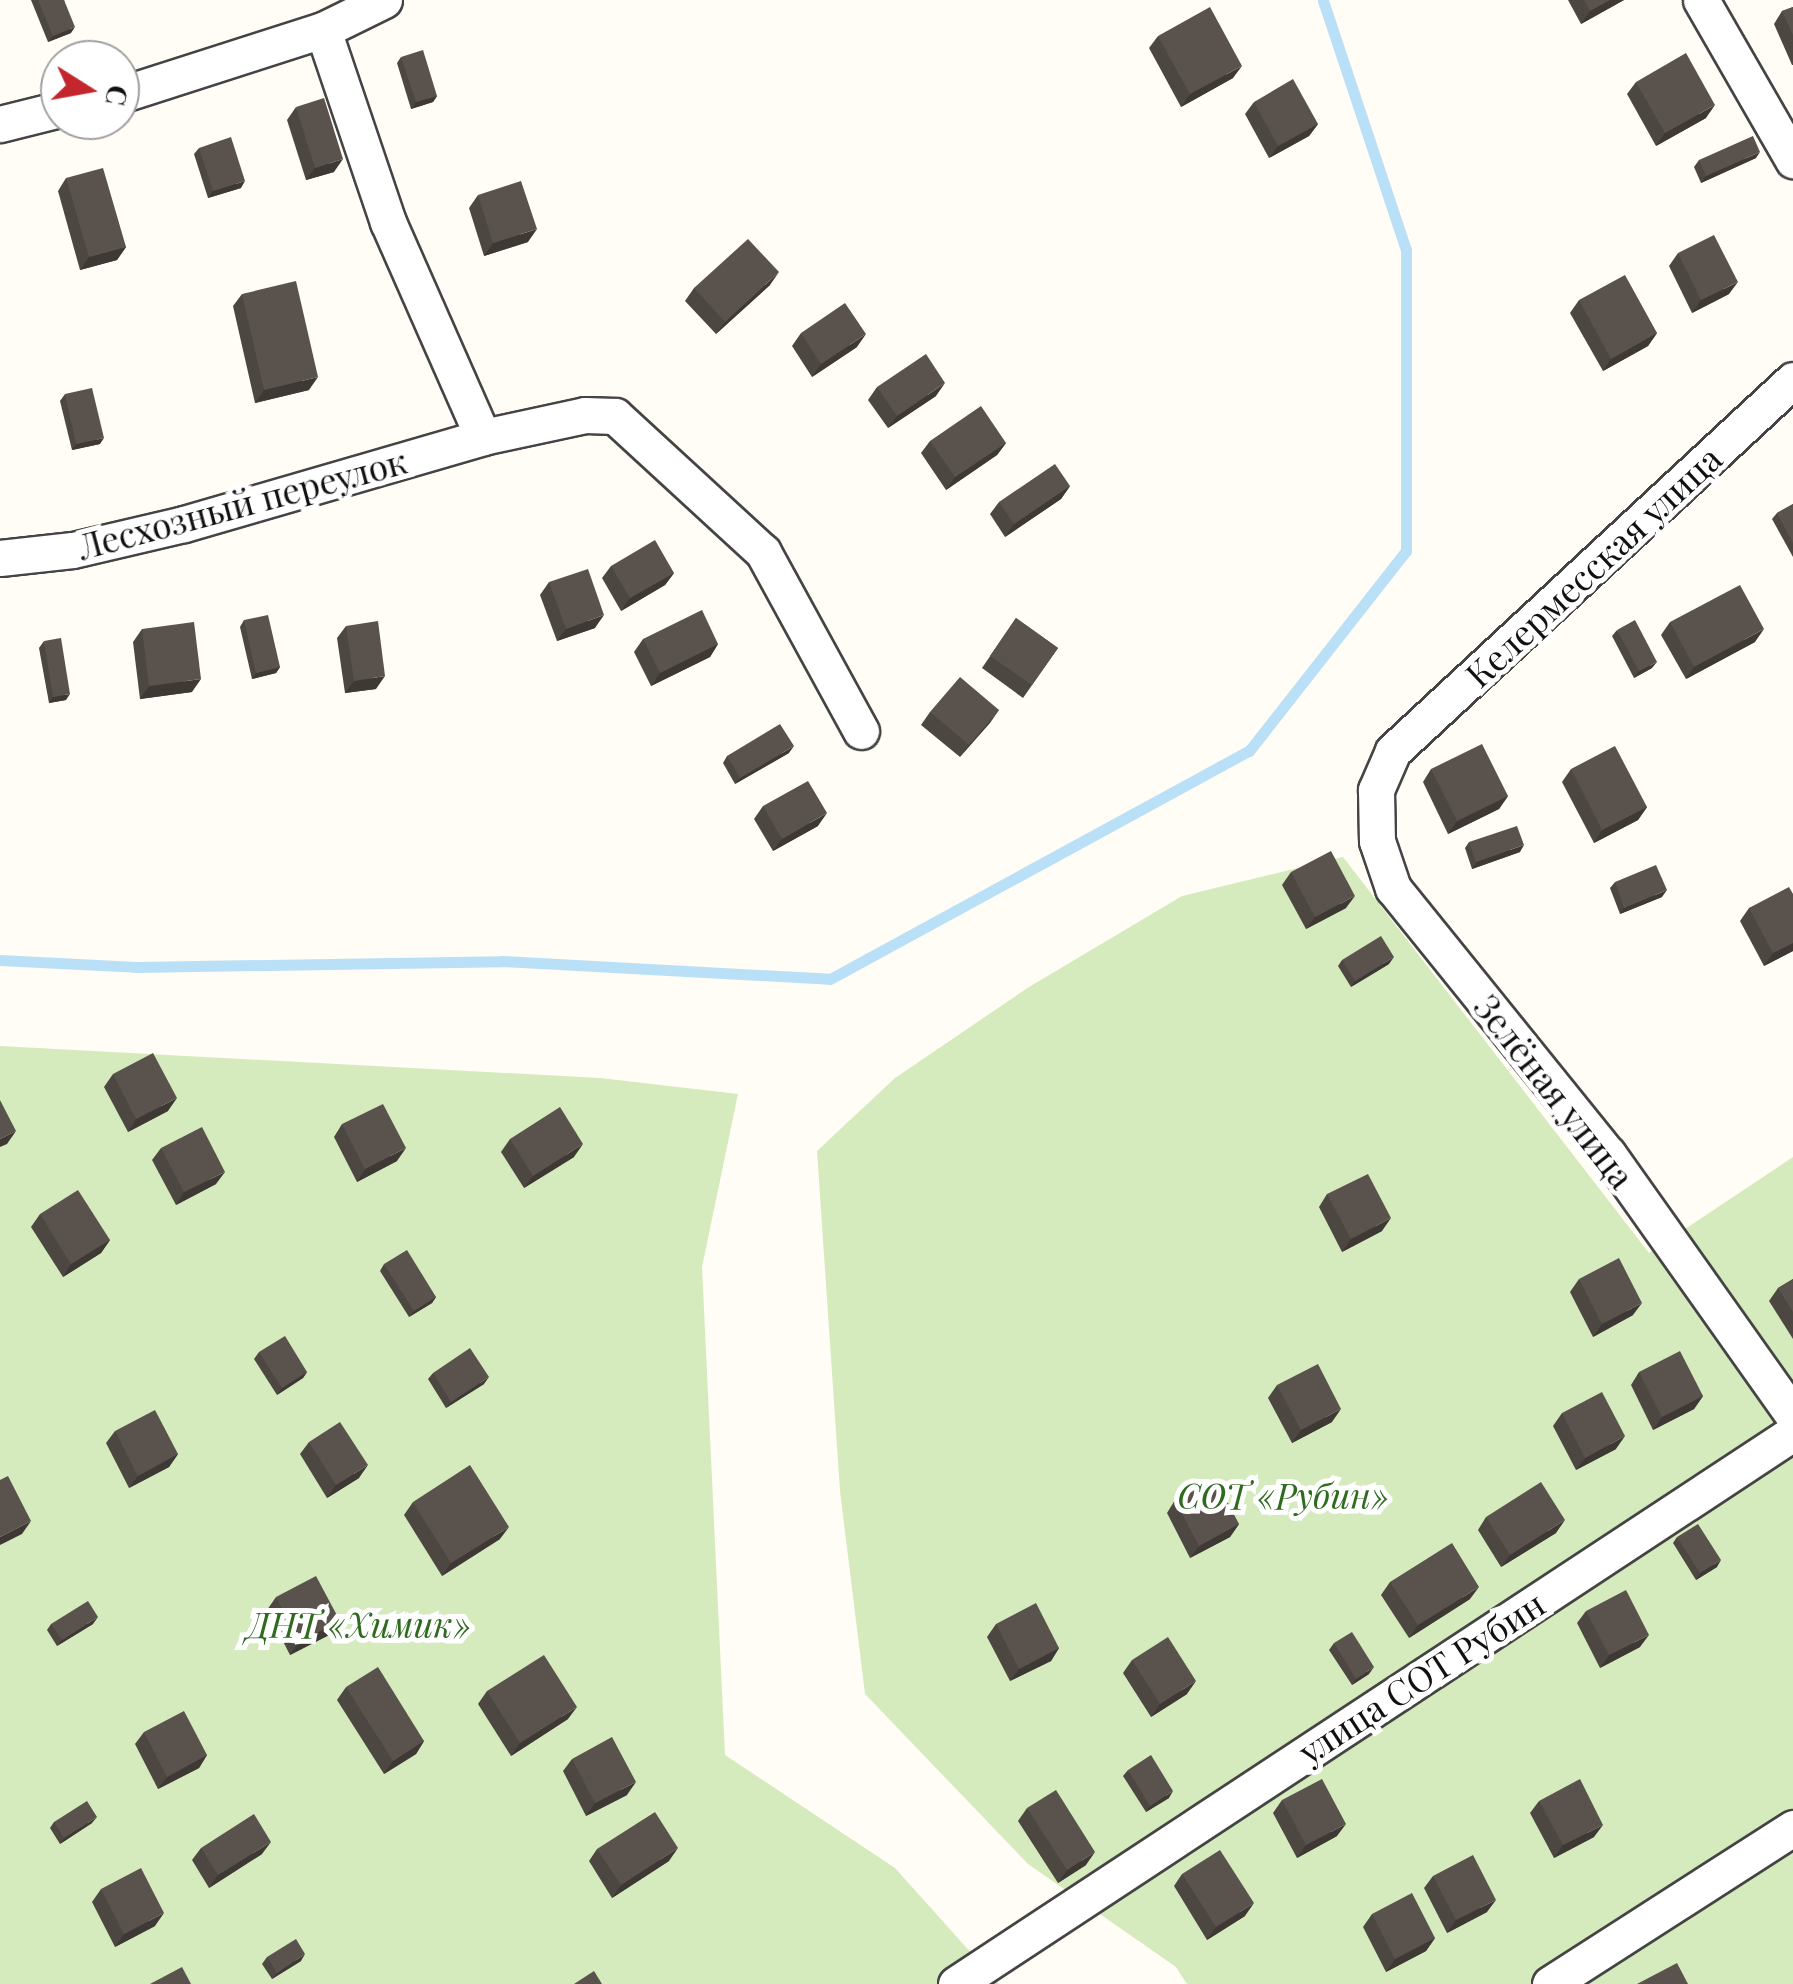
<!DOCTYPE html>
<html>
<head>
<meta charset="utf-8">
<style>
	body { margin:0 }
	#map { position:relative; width:1793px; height:1984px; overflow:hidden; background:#fffdf5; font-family:"Playfair Display",serif }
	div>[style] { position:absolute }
	.green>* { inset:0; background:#d5ebbd }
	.stream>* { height:11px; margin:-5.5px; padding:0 5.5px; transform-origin:5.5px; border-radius:5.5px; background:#b9e0f7 }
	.roads { filter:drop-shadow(2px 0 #444) drop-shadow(-2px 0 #444) drop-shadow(0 2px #444) drop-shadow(0 -2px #444) }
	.street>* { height:35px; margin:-17.5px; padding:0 17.5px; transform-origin:17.5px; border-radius:17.5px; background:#fff }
	.wall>* { inset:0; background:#4d4742 }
	.shaded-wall>* { inset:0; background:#3f3936 }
	.building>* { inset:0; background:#5a524d }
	span { translate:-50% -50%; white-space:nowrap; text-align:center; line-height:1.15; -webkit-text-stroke:10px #fff; paint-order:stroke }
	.street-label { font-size:35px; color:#111 }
	.park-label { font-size:35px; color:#2f6b1f; font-style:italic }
	.north { position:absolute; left:40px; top:40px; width:100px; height:100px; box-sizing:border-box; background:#fff; border:2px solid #a0a0a0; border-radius:50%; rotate:101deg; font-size:28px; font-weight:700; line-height:40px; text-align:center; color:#111 }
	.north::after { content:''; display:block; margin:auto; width:35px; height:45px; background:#c4262e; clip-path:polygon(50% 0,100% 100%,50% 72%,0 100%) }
</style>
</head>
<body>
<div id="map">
	<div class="green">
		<div style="clip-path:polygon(1343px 857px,1649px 1253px,1793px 1157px,1793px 1984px,1187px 1984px,1176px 1967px,1028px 1864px,865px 1694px,840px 1491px,817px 1151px,895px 1078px,1029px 987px,1182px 896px)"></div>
		<div style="clip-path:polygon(0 1046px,600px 1078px,738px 1094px,702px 1267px,725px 1755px,895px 1868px,999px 1984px,0 1984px)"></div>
	</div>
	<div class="stream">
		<div style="left:0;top:960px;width:136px;rotate:2.9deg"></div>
		<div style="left:136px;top:967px;width:366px;rotate:-0.9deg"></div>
		<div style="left:502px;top:961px;width:328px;rotate:3.1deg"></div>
		<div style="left:830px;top:979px;width:477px;rotate:-28.6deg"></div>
		<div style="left:1249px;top:751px;width:254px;rotate:-51.9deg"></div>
		<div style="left:1406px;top:551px;width:301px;rotate:-90deg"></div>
		<div style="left:1406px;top:250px;width:263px;rotate:-108.4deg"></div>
	</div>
	<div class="roads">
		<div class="street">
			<div style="left:1701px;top:0;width:185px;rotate:60.1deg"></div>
			<div style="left:323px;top:30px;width:203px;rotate:71.3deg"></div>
			<div style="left:388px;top:222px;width:235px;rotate:66.2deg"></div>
			<div style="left:483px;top:437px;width:104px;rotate:-12.2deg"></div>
			<div style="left:585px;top:415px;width:30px;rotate:2deg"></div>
			<div style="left:615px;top:416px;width:201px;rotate:42.6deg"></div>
			<div style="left:763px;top:552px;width:204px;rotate:61.3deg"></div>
			<div style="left:120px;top:95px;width:213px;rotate:-17.8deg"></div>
			<div style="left:323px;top:30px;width:68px;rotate:-26.2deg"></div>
			<div style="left:0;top:124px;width:62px;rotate:-14deg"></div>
			<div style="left:1793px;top:380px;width:546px;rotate:137.15deg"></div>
			<div style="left:1393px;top:751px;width:43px;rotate:113.6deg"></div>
			<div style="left:1376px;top:790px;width:51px;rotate:88.9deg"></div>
			<div style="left:1377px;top:841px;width:50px;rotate:71.2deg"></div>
			<div style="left:1393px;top:888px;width:342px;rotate:51.1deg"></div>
			<div style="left:1608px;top:1154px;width:320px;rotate:54.7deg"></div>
			<div style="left:0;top:558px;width:73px;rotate:-6.3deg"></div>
			<div style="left:73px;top:550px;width:114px;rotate:-13.2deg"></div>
			<div style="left:184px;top:524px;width:311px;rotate:-16.2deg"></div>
			<div style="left:956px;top:1984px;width:1002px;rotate:-33.36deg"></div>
			<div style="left:1550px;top:1984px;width:289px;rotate:-32.7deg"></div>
		</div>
	</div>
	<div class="wall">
		<div style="clip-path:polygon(31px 0,64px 0,71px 33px,48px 42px)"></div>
		<div style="clip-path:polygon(1568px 0,1624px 0,1581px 24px)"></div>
		<div style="clip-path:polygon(1793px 7px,1793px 65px,1792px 65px,1774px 24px,1782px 11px)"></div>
		<div style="clip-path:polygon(1158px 36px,1233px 78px,1181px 107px,1149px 48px)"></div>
		<div style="clip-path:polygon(401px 57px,437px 96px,433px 102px,411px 109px,397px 63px)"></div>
		<div style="clip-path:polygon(1636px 82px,1706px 118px,1656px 146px,1627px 94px)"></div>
		<div style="clip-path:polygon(1254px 102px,1318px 124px,1309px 136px,1269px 158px,1245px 114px)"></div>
		<div style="clip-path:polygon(296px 107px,334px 172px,306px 180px,287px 120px)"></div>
		<div style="clip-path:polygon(199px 148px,241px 188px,208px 198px,194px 154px)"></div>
		<div style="clip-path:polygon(1756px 158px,1701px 183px,1694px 167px,1699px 160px)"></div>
		<div style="clip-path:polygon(66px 178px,126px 247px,117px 260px,80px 270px,58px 191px)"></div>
		<div style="clip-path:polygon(478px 195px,528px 242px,484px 256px,469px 208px)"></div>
		<div style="clip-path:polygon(1678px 253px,1729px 294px,1692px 313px,1669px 266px)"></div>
		<div style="clip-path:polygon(770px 285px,716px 334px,685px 301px,694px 288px)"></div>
		<div style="clip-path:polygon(242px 294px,309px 390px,255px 403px,233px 306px)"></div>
		<div style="clip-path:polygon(1579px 300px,1657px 333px,1648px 346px,1603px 371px,1570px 313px)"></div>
		<div style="clip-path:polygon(801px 333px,857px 347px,812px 377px,792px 346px)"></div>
		<div style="clip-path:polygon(877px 387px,936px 396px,888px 428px,868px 400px)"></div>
		<div style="clip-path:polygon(65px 394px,100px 444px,72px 450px,60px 401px)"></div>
		<div style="clip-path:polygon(930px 441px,1006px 443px,997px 455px,946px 490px,921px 453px)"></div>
		<div style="clip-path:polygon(1070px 486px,1061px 499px,1005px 537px,990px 514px,999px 502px)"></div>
		<div style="clip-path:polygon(1793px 504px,1793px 557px,1772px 519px,1777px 513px)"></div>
		<div style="clip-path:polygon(611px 566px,674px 573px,665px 585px,621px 611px,602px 578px)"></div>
		<div style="clip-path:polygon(549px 582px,595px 628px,557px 641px,540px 595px)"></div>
		<div style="clip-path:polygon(1016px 618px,1058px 648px,1023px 698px,982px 668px)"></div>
		<div style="clip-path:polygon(244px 620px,280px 667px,276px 673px,252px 679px,240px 627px)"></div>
		<div style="clip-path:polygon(1670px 622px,1755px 642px,1686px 679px,1661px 635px)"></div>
		<div style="clip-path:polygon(346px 626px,376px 689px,345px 693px,337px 638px)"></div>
		<div style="clip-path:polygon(142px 629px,192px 692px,140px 699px,133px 642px)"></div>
		<div style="clip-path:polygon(1617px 630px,1652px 668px,1634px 678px,1612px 636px)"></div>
		<div style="clip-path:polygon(643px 639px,718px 644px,710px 657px,651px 686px,634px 652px)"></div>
		<div style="clip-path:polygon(44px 641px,66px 700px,49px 703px,39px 648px)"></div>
		<div style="clip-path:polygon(999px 710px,960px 757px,921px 725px,930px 712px)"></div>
		<div style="clip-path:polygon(789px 753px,735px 784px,723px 763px,727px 756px)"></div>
		<div style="clip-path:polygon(1431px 769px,1508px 796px,1499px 809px,1448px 834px,1423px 782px)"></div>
		<div style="clip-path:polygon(1571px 769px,1647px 807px,1638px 820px,1594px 843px,1562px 782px)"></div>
		<div style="clip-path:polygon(763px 806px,818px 826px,773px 851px,754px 819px)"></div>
		<div style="clip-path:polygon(1469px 842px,1520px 852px,1472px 869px,1465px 848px)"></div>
		<div style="clip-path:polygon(1291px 872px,1346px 908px,1306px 929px,1282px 885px)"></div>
		<div style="clip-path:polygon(1615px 882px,1662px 897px,1620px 914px,1610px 888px)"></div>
		<div style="clip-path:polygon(1793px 894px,1793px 951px,1764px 966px,1740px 921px,1749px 908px)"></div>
		<div style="clip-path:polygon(1342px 960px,1389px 964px,1351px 987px,1338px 966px)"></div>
		<div style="clip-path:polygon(113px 1074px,168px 1111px,128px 1132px,104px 1087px)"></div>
		<div style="clip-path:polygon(342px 1124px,397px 1161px,357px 1182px,334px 1137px)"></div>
		<div style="clip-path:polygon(510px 1139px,574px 1157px,524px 1188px,501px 1152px)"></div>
		<div style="clip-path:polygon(161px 1148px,216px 1184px,176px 1205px,152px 1160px)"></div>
		<div style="clip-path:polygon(1327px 1194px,1382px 1231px,1342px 1252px,1319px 1207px)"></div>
		<div style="clip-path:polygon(40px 1214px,110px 1240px,101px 1253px,63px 1277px,31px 1227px)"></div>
		<div style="clip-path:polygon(384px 1264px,436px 1297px,432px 1303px,409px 1317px,380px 1271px)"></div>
		<div style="clip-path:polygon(1579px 1279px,1633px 1315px,1593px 1337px,1570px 1292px)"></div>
		<div style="clip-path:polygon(1793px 1279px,1793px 1339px,1769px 1301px,1778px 1288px)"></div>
		<div style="clip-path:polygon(259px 1352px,307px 1372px,303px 1378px,277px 1395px,254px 1359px)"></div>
		<div style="clip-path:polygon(1639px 1372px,1703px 1396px,1694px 1409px,1653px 1430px,1631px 1385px)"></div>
		<div style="clip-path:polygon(433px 1373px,484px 1384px,446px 1408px,428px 1379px)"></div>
		<div style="clip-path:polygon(1277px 1385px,1332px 1422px,1292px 1443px,1268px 1398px)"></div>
		<div style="clip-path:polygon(1562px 1413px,1616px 1449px,1576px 1470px,1553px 1426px)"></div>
		<div style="clip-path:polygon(115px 1431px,178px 1454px,169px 1467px,129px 1488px,106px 1443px)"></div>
		<div style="clip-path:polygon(309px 1442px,359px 1478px,327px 1498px,300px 1454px)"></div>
		<div style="clip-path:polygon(1175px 1500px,1239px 1524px,1230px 1537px,1190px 1558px,1167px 1513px)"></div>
		<div style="clip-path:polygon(413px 1502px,500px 1539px,442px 1576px,404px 1515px)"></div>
		<div style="clip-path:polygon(1486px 1517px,1556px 1533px,1501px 1567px,1478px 1530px)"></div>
		<div style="clip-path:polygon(1677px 1537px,1717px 1567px,1696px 1580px,1673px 1543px)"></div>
		<div style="clip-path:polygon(1390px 1582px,1470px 1599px,1409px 1638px,1381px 1595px)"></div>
		<div style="clip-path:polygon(276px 1597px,331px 1634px,290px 1655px,267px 1610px)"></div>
		<div style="clip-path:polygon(1586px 1611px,1640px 1647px,1600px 1668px,1577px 1623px)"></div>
		<div style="clip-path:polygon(51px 1624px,93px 1624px,57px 1646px,47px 1630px)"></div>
		<div style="clip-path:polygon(996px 1624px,1059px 1648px,1051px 1661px,1010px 1681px,987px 1637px)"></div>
		<div style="clip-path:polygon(1334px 1643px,1369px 1674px,1352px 1685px,1329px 1650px)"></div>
		<div style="clip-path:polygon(1132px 1660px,1187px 1694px,1151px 1717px,1123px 1673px)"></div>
		<div style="clip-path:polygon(346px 1687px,424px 1741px,416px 1754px,384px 1774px,337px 1700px)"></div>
		<div style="clip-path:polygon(487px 1691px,568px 1719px,511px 1756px,478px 1704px)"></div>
		<div style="clip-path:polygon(144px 1732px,207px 1755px,199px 1768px,158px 1789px,135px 1744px)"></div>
		<div style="clip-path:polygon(572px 1759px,627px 1795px,586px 1816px,563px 1771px)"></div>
		<div style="clip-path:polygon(1128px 1770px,1169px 1798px,1146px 1812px,1123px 1776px)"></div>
		<div style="clip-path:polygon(1282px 1800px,1337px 1836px,1297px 1858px,1273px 1813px)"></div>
		<div style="clip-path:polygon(1539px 1801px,1594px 1837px,1554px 1858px,1530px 1813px)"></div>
		<div style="clip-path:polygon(1027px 1808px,1086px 1865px,1058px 1883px,1018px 1821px)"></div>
		<div style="clip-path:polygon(54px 1822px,92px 1823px,60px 1844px,50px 1828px)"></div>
		<div style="clip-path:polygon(201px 1848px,262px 1854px,209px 1888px,192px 1860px)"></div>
		<div style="clip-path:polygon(597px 1849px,669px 1861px,612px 1898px,589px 1861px)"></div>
		<div style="clip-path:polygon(1182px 1874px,1245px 1916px,1207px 1940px,1174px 1886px)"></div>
		<div style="clip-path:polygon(1433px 1876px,1487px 1912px,1447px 1933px,1424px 1888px)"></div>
		<div style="clip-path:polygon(101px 1889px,155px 1926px,115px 1947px,92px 1902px)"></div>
		<div style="clip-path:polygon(1372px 1914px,1435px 1938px,1426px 1951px,1386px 1972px,1363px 1927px)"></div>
		<div style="clip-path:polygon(267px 1957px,301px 1961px,272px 1979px,262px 1964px)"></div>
	</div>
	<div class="shaded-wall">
		<div style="clip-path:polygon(1610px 0,1624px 0,1581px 24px,1590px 11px)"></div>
		<div style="clip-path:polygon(75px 27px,71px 33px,48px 42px,53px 36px)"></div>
		<div style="clip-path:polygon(1242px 66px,1233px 78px,1181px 107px,1190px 94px)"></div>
		<div style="clip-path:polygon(437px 96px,433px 102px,411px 109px,416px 102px)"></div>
		<div style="clip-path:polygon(1715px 105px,1706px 118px,1656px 146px,1665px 133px)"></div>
		<div style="clip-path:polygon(1318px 124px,1309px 136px,1269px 158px,1278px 146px)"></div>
		<div style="clip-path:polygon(1760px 152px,1756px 158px,1701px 183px,1706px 176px)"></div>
		<div style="clip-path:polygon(343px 159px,334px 172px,306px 180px,315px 168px)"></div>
		<div style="clip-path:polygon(245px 181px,241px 188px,208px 198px,213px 191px)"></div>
		<div style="clip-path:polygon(537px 229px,528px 242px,484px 256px,493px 243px)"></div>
		<div style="clip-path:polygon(126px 247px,117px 260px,80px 270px,89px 257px)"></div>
		<div style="clip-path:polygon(779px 272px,770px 285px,716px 334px,725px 322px)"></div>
		<div style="clip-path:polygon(1738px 282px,1729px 294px,1692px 313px,1701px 300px)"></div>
		<div style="clip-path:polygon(1657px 333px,1648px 346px,1603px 371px,1611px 359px)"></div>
		<div style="clip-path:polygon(866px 334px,857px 347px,812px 377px,821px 364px)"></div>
		<div style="clip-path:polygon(318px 377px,309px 390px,255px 403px,264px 390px)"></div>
		<div style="clip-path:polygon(945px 383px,936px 396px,888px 428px,897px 416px)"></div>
		<div style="clip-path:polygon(104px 438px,100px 444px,72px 450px,76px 444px)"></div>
		<div style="clip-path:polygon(1006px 443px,997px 455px,946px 490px,955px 477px)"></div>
		<div style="clip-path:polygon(1070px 486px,1061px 499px,1005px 537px,1014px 524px)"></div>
		<div style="clip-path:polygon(674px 573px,665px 585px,621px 611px,630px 598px)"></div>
		<div style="clip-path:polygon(604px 615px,595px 628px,557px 641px,566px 629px)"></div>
		<div style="clip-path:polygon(1764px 629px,1755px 642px,1686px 679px,1694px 667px)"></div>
		<div style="clip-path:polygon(718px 644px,710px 657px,651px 686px,660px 673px)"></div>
		<div style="clip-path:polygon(1657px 662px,1652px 668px,1634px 678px,1639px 671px)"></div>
		<div style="clip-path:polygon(280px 667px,276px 673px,252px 679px,256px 673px)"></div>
		<div style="clip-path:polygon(385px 676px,376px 689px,345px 693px,354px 681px)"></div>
		<div style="clip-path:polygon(201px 679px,192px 692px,140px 699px,149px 686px)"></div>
		<div style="clip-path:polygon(70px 694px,66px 700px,49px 703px,53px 697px)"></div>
		<div style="clip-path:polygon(999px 710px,990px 723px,960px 757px,969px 745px)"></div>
		<div style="clip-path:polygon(794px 746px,789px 753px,735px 784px,740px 778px)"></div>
		<div style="clip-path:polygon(1508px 796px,1499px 809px,1448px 834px,1457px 821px)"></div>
		<div style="clip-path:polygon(1647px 807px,1638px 820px,1594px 843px,1602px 830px)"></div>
		<div style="clip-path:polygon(827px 813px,818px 826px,773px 851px,782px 839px)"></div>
		<div style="clip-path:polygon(1524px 845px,1520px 852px,1472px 869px,1476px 862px)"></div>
		<div style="clip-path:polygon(1667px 890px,1662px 897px,1620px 914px,1624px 908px)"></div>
		<div style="clip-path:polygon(1355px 896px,1346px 908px,1306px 929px,1315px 917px)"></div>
		<div style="clip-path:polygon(1793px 943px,1793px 951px,1764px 966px,1773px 953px)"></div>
		<div style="clip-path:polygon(1394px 957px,1389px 964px,1351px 987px,1355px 981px)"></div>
		<div style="clip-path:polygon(177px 1098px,168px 1111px,128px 1132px,136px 1119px)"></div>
		<div style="clip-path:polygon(16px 1131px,7px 1144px,0 1147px,0 1139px)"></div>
		<div style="clip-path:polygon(583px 1144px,574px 1157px,524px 1188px,533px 1176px)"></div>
		<div style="clip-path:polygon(406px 1148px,397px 1161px,357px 1182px,365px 1169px)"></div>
		<div style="clip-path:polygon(225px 1172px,216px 1184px,176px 1205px,184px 1192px)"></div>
		<div style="clip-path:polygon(1391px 1218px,1382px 1231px,1342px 1252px,1351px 1239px)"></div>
		<div style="clip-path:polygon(110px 1240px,101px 1253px,63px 1277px,71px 1264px)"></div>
		<div style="clip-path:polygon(436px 1297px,432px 1303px,409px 1317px,414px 1311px)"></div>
		<div style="clip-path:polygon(1642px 1303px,1633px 1315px,1593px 1337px,1602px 1324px)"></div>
		<div style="clip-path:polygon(307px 1372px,303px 1378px,277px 1395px,282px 1388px)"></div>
		<div style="clip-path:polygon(489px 1377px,484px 1384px,446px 1408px,451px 1402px)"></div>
		<div style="clip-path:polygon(1703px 1396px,1694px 1409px,1653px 1430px,1662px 1417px)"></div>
		<div style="clip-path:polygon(1341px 1409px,1332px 1422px,1292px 1443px,1301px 1430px)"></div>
		<div style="clip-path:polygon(1625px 1436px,1616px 1449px,1576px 1470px,1585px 1458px)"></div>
		<div style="clip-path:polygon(178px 1454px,169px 1467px,129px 1488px,138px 1476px)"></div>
		<div style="clip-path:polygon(368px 1465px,359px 1478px,327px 1498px,336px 1485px)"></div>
		<div style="clip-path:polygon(1565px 1520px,1556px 1533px,1501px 1567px,1510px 1555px)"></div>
		<div style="clip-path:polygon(31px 1521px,22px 1534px,0 1545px,0 1537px)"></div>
		<div style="clip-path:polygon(1239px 1524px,1230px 1537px,1190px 1558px,1199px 1546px)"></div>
		<div style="clip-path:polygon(509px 1527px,500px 1539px,442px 1576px,451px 1563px)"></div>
		<div style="clip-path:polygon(1721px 1560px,1717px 1567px,1696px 1580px,1700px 1573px)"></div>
		<div style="clip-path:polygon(1479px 1587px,1470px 1599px,1409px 1638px,1418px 1625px)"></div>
		<div style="clip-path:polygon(98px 1617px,93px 1624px,57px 1646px,62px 1640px)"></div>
		<div style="clip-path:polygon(340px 1621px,331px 1634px,290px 1655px,299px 1642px)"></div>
		<div style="clip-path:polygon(1649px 1635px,1640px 1647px,1600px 1668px,1609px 1655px)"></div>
		<div style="clip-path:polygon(1059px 1648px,1051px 1661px,1010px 1681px,1019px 1669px)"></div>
		<div style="clip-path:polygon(1374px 1667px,1369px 1674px,1352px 1685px,1356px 1679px)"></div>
		<div style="clip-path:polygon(1196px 1681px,1187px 1694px,1151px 1717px,1160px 1704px)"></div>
		<div style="clip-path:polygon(577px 1707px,568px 1719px,511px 1756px,520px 1743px)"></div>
		<div style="clip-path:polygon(424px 1741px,416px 1754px,384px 1774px,393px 1761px)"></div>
		<div style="clip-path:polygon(207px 1755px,199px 1768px,158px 1789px,167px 1777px)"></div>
		<div style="clip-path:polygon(636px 1782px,627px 1795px,586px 1816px,595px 1803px)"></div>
		<div style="clip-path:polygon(1173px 1791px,1169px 1798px,1146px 1812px,1150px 1806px)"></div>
		<div style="clip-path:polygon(97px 1817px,92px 1823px,60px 1844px,64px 1838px)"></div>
		<div style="clip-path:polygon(1346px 1824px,1337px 1836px,1297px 1858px,1306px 1845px)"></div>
		<div style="clip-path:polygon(1603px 1825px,1594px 1837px,1554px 1858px,1563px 1845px)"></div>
		<div style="clip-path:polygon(271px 1842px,262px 1854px,209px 1888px,218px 1875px)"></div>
		<div style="clip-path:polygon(678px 1848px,669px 1861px,612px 1898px,621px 1885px)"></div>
		<div style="clip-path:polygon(1095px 1852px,1086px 1865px,1058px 1883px,1067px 1870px)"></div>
		<div style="clip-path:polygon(1496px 1900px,1487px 1912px,1447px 1933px,1456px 1920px)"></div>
		<div style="clip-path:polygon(1254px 1903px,1245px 1916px,1207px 1940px,1216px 1927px)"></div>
		<div style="clip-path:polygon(164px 1913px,155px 1926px,115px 1947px,124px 1934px)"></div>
		<div style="clip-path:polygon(1435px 1938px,1426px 1951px,1386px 1972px,1395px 1959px)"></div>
		<div style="clip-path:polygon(305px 1954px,301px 1961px,272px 1979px,277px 1973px)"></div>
	</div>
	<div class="building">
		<div style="clip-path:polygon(38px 0,64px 0,75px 27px,53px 36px)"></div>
		<div style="clip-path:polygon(1584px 0,1610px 0,1590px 11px)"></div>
		<div style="clip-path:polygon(1210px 7px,1242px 66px,1190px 94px,1158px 36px)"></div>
		<div style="clip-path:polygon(1793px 7px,1793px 35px,1782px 11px)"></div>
		<div style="clip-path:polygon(423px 50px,437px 96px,416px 102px,401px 57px)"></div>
		<div style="clip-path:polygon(1686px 53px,1715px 105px,1665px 133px,1636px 82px)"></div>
		<div style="clip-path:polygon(1293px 79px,1318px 124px,1278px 146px,1254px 102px)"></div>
		<div style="clip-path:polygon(324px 98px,343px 159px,315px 168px,296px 107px)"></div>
		<div style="clip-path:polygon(1753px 136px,1760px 152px,1706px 176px,1699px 160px)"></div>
		<div style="clip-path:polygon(231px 137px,245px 181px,213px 191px,199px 148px)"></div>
		<div style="clip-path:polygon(103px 168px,126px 247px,89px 257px,66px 178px)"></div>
		<div style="clip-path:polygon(521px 181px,537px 229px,493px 243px,478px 195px)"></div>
		<div style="clip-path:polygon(1714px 235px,1738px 282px,1701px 300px,1678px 253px)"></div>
		<div style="clip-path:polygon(748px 239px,779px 272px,725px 322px,694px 288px)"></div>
		<div style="clip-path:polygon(1625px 275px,1657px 333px,1611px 359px,1579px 300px)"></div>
		<div style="clip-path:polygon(296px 281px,318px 377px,264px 390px,242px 294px)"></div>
		<div style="clip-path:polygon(845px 303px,866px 334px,821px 364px,801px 333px)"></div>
		<div style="clip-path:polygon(926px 354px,945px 383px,897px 416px,877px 387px)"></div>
		<div style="clip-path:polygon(92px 388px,104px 438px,76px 444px,65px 394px)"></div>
		<div style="clip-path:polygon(981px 406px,1006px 443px,955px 477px,930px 441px)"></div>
		<div style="clip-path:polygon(1055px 464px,1070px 486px,1014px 524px,999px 502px)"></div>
		<div style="clip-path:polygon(1793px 504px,1793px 543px,1777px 513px)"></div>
		<div style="clip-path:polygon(655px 540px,674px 573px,630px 598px,611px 566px)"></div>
		<div style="clip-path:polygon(588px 569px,604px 615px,566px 629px,549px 582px)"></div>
		<div style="clip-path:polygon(1740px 585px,1764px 629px,1694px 667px,1670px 622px)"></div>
		<div style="clip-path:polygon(702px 610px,718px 644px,660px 673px,643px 639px)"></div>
		<div style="clip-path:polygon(268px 615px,280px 667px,256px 673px,244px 620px)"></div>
		<div style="clip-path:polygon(1016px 618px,1058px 648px,1032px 685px,990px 656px)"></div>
		<div style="clip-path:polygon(1635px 620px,1657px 662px,1639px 671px,1617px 630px)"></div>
		<div style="clip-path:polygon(378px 621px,385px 676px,354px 681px,346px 626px)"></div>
		<div style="clip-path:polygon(194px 622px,201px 679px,149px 686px,142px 629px)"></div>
		<div style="clip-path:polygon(61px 638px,70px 694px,53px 697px,44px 641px)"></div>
		<div style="clip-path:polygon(960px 677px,999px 710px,969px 745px,930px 712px)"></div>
		<div style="clip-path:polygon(780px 724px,794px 746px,740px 778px,727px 756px)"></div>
		<div style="clip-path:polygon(1482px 744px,1508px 796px,1457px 821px,1431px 769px)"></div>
		<div style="clip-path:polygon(1615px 746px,1647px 807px,1602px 830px,1571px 769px)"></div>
		<div style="clip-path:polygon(808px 781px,827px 813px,782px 839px,763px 806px)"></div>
		<div style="clip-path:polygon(1517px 826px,1524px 845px,1476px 862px,1469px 842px)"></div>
		<div style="clip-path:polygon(1331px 851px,1355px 896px,1315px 917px,1291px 872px)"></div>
		<div style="clip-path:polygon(1656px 865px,1667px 890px,1624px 908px,1615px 882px)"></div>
		<div style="clip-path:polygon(1789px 887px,1793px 894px,1793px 943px,1773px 953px,1749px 908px)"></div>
		<div style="clip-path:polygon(1381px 936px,1394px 957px,1355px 981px,1342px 960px)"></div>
		<div style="clip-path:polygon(153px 1053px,177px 1098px,136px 1119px,113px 1074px)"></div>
		<div style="clip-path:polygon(0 1100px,16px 1131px,0 1139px)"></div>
		<div style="clip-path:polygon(383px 1104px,406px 1148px,365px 1169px,342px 1124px)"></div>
		<div style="clip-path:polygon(560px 1107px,583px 1144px,533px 1176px,510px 1139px)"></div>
		<div style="clip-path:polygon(202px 1127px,225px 1172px,184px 1192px,161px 1148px)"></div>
		<div style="clip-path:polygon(1368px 1174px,1391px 1218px,1351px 1239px,1327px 1194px)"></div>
		<div style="clip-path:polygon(78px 1190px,110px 1240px,71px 1264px,40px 1214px)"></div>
		<div style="clip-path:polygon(407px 1250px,436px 1297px,414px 1311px,384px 1264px)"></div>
		<div style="clip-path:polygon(1619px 1258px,1642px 1303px,1602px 1324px,1579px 1279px)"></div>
		<div style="clip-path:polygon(1793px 1279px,1793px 1312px,1778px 1288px)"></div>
		<div style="clip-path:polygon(285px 1336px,307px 1372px,282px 1388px,259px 1352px)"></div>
		<div style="clip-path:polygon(470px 1348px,489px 1377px,451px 1402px,433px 1373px)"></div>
		<div style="clip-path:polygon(1680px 1351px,1703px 1396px,1662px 1417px,1639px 1372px)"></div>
		<div style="clip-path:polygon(1318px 1364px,1341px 1409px,1301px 1430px,1277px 1385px)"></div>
		<div style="clip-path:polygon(1602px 1392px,1625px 1436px,1585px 1458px,1562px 1413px)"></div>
		<div style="clip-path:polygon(155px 1410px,178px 1454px,138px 1476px,115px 1431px)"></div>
		<div style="clip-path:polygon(340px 1422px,368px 1465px,336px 1485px,309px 1442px)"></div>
		<div style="clip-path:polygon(470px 1465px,509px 1527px,451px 1563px,413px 1502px)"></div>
		<div style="clip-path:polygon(8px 1476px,31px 1521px,0 1537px,0 1480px)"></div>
		<div style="clip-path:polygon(1216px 1480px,1239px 1524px,1199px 1546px,1175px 1500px)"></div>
		<div style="clip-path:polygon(1541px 1482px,1565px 1520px,1510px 1555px,1486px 1517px)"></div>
		<div style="clip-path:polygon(1698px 1524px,1721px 1560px,1700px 1573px,1677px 1537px)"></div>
		<div style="clip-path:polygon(1452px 1543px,1479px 1587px,1418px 1625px,1390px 1582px)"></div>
		<div style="clip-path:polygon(316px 1576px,340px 1621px,299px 1642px,276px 1597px)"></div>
		<div style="clip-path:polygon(1626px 1590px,1649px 1635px,1609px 1655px,1586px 1611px)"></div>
		<div style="clip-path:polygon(88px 1601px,98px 1617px,62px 1640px,51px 1624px)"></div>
		<div style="clip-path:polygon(1036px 1603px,1059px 1648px,1019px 1669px,996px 1624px)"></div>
		<div style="clip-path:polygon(1352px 1632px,1374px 1667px,1356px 1679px,1334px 1643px)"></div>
		<div style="clip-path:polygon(1168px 1637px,1196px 1681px,1160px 1704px,1132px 1660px)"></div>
		<div style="clip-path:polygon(544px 1655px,577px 1707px,520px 1743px,487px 1691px)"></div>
		<div style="clip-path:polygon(378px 1667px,424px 1741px,393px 1761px,346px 1687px)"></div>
		<div style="clip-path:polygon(184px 1711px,207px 1755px,167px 1777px,144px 1732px)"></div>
		<div style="clip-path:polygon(612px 1737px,636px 1782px,595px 1803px,572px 1759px)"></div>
		<div style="clip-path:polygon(1151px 1755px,1173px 1791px,1150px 1806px,1128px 1770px)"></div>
		<div style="clip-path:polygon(1322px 1779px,1346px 1824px,1306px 1845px,1282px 1800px)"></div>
		<div style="clip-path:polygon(1580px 1779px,1603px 1825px,1563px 1845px,1539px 1801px)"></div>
		<div style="clip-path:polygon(1056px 1790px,1095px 1852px,1067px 1870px,1027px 1808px)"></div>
		<div style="clip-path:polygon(87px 1801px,97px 1817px,64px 1838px,54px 1822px)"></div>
		<div style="clip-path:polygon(655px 1812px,678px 1848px,621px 1885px,597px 1849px)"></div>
		<div style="clip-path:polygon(254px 1814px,271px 1842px,218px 1875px,201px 1848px)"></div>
		<div style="clip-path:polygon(1220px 1850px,1254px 1903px,1216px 1927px,1182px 1874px)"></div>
		<div style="clip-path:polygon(1473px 1855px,1496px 1900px,1456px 1920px,1433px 1876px)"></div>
		<div style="clip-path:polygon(141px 1868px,164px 1913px,124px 1934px,101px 1889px)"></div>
		<div style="clip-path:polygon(1412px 1893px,1435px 1938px,1395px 1959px,1372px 1914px)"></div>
		<div style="clip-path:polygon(296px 1939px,305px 1954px,277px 1973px,267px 1957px)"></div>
		<div style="clip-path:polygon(1677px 1963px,1688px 1984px,1637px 1984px)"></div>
		<div style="clip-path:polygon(182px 1967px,191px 1984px,150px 1984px)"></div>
		<div style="clip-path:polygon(594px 1971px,602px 1984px,574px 1984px)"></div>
	</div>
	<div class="street-label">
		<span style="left:242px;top:503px;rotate:-15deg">Лесхозный переулок</span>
		<span style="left:1593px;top:566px;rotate:-43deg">Келермесская улица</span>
		<span style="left:1555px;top:1091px;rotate:52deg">Зелёная улица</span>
		<span style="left:1421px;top:1677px;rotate:-33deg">улица СОТ Рубин</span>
	</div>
	<div class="park-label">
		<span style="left:1283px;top:1495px">СОТ «Рубин»</span>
		<span style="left:359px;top:1624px">ДНТ «Химик»</span>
	</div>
	<div class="north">С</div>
</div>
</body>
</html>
